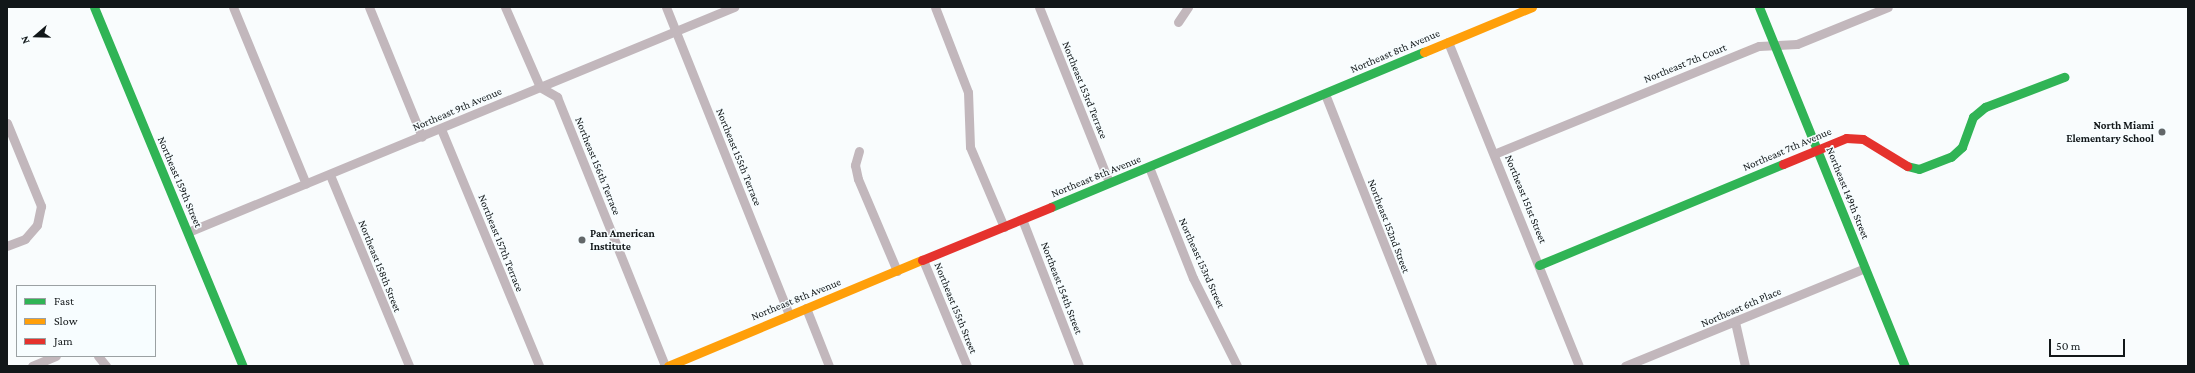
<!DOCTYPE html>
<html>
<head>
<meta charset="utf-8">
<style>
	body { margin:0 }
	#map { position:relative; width:2195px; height:373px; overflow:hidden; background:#f9fcfd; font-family:"Crimson Pro",serif }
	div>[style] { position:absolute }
	.street>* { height:9px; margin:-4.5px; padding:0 4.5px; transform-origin:4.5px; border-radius:4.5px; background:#c2b7bc }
	.fast>* { height:9px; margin:-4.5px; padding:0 4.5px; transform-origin:4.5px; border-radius:4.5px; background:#30b455 }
	.slow>* { height:9px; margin:-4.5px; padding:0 4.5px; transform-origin:4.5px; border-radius:4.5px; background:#ff9f0a }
	.jam>* { height:9px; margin:-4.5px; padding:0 4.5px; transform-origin:4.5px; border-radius:4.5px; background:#e5322d }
	.dots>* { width:11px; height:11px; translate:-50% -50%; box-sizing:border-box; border:2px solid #f7fdff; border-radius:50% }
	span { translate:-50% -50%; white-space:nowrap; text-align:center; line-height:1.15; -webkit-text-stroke:3px #f7fdff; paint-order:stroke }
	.street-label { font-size:11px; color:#121719 }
	.poi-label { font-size:11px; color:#121719; font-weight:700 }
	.right { translate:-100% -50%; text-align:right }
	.left { translate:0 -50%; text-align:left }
	.frame { position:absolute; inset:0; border:8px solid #121719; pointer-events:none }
	.legend { position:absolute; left:16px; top:285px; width:140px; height:72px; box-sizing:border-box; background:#f7fdff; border:1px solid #9ba1a3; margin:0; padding:5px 7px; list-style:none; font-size:12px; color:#121719 }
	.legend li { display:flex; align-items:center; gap:8px; height:20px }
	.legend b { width:20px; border:1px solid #9ba1a3 }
	.north { position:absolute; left:16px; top:16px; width:40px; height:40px; -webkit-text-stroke:3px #f7fdff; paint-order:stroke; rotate:250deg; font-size:11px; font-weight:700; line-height:16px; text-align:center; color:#121719 }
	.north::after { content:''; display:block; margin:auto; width:14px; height:18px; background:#121719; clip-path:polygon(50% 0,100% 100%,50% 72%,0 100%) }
	.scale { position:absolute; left:2049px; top:339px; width:76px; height:18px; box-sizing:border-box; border:2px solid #121719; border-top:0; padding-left:5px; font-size:12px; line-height:14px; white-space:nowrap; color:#121719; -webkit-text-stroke:3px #f7fdff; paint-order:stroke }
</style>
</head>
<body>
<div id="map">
	<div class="street">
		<div style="left:233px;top:7px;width:191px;rotate:67.6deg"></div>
		<div style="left:369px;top:7px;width:140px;rotate:67.8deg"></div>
		<div style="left:505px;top:7px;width:87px;rotate:66.4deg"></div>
		<div style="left:540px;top:87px;width:20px;rotate:30deg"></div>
		<div style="left:557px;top:97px;width:290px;rotate:68.1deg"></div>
		<div style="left:666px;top:7px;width:332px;rotate:68.2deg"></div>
		<div style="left:935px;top:7px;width:91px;rotate:68.8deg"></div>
		<div style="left:968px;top:92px;width:55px;rotate:87.9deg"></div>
		<div style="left:970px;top:147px;width:87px;rotate:67deg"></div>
		<div style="left:1039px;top:7px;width:188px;rotate:68.2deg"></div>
		<div style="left:1178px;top:22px;width:18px;rotate:-56deg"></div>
		<div style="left:1448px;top:42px;width:349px;rotate:68deg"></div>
		<div style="left:1325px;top:94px;width:292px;rotate:68.5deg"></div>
		<div style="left:7px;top:123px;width:90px;rotate:67.7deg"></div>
		<div style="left:41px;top:206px;width:19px;rotate:102deg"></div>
		<div style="left:37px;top:225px;width:18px;rotate:131deg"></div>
		<div style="left:25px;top:239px;width:19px;rotate:159deg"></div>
		<div style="left:441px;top:129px;width:256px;rotate:67.5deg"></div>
		<div style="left:859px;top:151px;width:15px;rotate:106deg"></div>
		<div style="left:855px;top:165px;width:14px;rotate:78deg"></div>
		<div style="left:858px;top:179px;width:100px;rotate:67deg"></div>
		<div style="left:1494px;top:154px;width:286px;rotate:-22.2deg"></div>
		<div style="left:1759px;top:46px;width:38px;rotate:-3deg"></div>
		<div style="left:1797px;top:44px;width:98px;rotate:-22.1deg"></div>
		<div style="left:1149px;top:167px;width:119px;rotate:68.4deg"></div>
		<div style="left:1193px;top:278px;width:98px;rotate:63.4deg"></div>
		<div style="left:330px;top:175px;width:207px;rotate:67.5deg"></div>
		<div style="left:1022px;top:219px;width:158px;rotate:68.8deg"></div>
		<div style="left:188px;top:232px;width:591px;rotate:-22.4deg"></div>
		<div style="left:923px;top:260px;width:115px;rotate:67.5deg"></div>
		<div style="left:806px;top:308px;width:62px;rotate:68.4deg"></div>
		<div style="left:1735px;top:322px;width:45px;rotate:77.2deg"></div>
		<div style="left:98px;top:356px;width:13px;rotate:51deg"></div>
		<div style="left:32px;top:366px;width:26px;rotate:-23deg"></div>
		<div style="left:1625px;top:366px;width:259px;rotate:-22.2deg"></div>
	</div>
	<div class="fast">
		<div style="left:94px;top:7px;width:389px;rotate:67.5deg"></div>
		<div style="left:1759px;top:7px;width:388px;rotate:67.9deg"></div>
		<div style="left:1907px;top:166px;width:12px;rotate:14deg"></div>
		<div style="left:1919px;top:169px;width:34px;rotate:-21deg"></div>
		<div style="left:1951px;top:157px;width:15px;rotate:-42deg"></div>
		<div style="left:1962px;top:147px;width:32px;rotate:-70deg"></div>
		<div style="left:1973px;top:117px;width:16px;rotate:-40deg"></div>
		<div style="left:1985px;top:107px;width:85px;rotate:-20.8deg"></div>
		<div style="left:1051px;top:207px;width:404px;rotate:-22.6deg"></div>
		<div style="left:1539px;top:265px;width:264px;rotate:-22.5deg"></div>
	</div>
	<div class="slow">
		<div style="left:1424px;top:52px;width:117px;rotate:-22.6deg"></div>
		<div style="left:668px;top:366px;width:275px;rotate:-22.7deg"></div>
	</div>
	<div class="jam">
		<div style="left:1783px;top:164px;width:68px;rotate:-22.4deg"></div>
		<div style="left:1846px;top:138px;width:17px;rotate:3deg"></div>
		<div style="left:1863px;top:139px;width:52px;rotate:31.5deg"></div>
		<div style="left:922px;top:260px;width:139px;rotate:-22.3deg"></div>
	</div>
	<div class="dots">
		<div style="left:2162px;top:132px;background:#636769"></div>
		<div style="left:582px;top:240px;background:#636769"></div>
	</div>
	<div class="street-label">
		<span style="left:1395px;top:51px;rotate:-23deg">Northeast 8th Avenue</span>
		<span style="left:1685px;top:63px;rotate:-22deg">Northeast 7th Court</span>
		<span style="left:1085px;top:90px;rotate:68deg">Northeast 153rd Terrace</span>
		<span style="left:457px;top:109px;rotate:-23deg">Northeast 9th Avenue</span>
		<span style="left:1787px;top:149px;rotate:-23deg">Northeast 7th Avenue</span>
		<span style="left:739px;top:157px;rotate:68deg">Northeast 155th Terrace</span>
		<span style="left:598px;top:166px;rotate:68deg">Northeast 156th Terrace</span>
		<span style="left:1096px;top:176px;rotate:-22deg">Northeast 8th Avenue</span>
		<span style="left:180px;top:182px;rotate:67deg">Northeast 159th Street</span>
		<span style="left:1848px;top:193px;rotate:68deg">Northeast 149th Street</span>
		<span style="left:1526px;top:199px;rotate:68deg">Northeast 151st Street</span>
		<span style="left:1389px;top:226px;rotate:69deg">Northeast 152nd Street</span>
		<span style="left:501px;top:243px;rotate:68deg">Northeast 157th Terrace</span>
		<span style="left:1202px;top:263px;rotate:66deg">Northeast 153rd Street</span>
		<span style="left:380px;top:266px;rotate:68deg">Northeast 158th Street</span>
		<span style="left:1062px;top:288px;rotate:69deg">Northeast 154th Street</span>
		<span style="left:796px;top:299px;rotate:-22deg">Northeast 8th Avenue</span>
		<span style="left:1741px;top:307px;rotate:-23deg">Northeast 6th Place</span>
		<span style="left:956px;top:308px;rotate:68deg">Northeast 155th Street</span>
	</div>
	<div class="poi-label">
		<span class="right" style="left:2154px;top:132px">North Miami<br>Elementary School</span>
		<span class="left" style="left:590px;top:240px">Pan American<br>Institute</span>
	</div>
	<div class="frame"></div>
	<ul class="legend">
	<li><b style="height:5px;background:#30b455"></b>Fast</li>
	<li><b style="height:5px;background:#ff9f0a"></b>Slow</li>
	<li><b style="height:5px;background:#e5322d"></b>Jam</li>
	</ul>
	<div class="north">N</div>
	<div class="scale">50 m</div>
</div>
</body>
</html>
